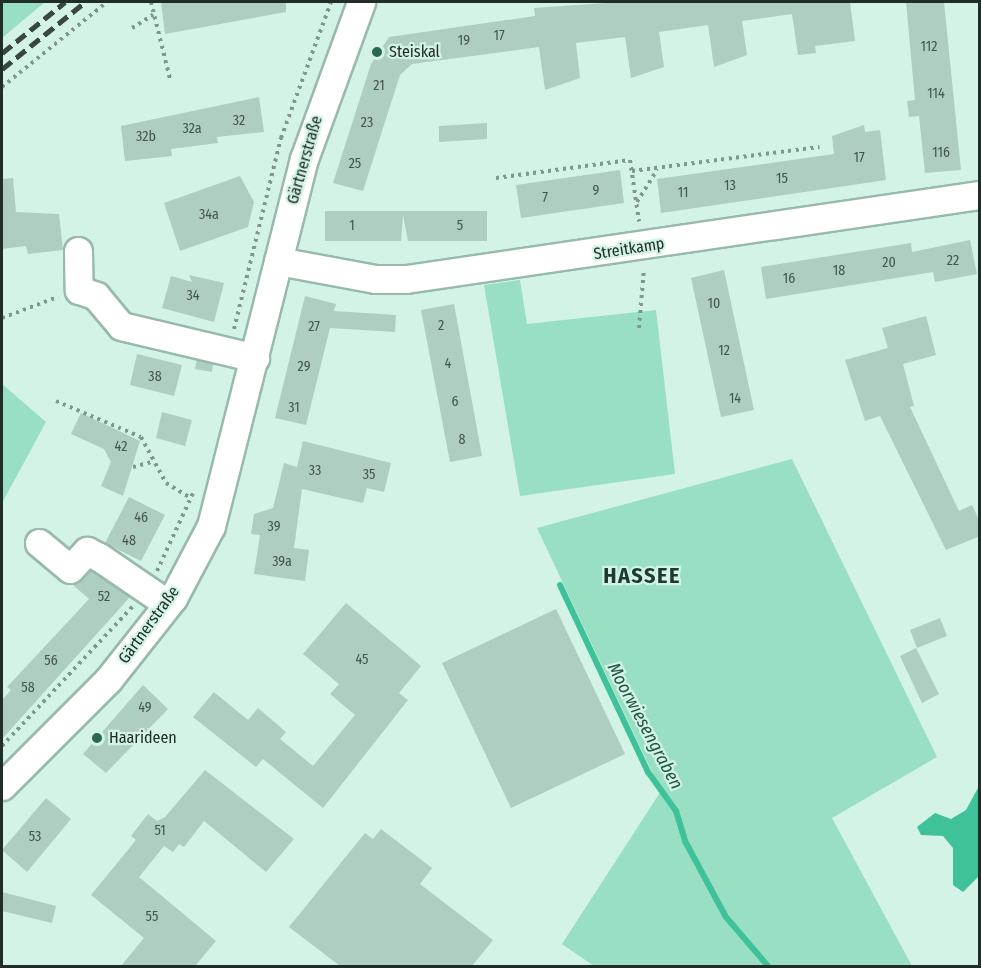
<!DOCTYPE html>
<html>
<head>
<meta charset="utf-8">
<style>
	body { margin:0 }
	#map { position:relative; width:981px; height:968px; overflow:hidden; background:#d2f3e5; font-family:"Fira Sans Condensed",sans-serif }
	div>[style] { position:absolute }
	.green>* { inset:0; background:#98dfc4 }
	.water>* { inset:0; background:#3fc19a }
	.stream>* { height:6px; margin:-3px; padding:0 3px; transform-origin:3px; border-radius:3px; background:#3fc19a }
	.building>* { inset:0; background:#aecec1 }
	.path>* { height:4px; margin-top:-2px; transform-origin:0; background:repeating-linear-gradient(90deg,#80978d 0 3px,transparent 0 7.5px) }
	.roads { filter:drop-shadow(2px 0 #99b9ac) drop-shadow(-2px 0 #99b9ac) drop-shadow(0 2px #99b9ac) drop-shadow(0 -2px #99b9ac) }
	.minor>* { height:27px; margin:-13.5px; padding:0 13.5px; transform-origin:13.5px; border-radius:13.5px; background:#fff }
	.rail>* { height:4.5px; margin-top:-2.25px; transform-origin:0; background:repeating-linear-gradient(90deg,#394741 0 12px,transparent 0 18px) }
	.dots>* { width:16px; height:16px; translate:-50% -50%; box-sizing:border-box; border:3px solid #d2f3e5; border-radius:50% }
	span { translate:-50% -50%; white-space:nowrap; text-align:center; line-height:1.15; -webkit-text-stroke:4.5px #d2f3e5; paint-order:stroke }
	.number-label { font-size:14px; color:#44554e }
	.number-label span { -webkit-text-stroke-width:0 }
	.poi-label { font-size:16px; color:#212d28 }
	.left { translate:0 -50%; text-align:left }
	.street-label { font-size:16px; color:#212d28 }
	.water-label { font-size:18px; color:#215544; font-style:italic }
	.district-label { font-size:22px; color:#1d3a30; font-weight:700; letter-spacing:1.5px }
	.frame { position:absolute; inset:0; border:3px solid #212d28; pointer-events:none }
</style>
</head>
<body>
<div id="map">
	<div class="green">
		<div style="clip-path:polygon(2px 2px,45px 2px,2px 38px)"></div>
		<div style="clip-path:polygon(520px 280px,527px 324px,656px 310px,675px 474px,520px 496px,484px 285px)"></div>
		<div style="clip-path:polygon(2px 384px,46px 422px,2px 503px)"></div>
		<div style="clip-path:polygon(792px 459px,937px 757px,832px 818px,912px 966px,594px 966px,562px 944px,661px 791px,537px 528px)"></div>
	</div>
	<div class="water">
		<div style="clip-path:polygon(979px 786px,979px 876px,963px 892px,953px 885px,953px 848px,943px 836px,921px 835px,917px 827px,935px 813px,951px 819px,966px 810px)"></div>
	</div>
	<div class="stream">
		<div style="left:560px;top:585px;width:207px;rotate:64.8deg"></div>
		<div style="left:648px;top:772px;width:48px;rotate:54.3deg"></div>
		<div style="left:676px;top:811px;width:31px;rotate:73deg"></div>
		<div style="left:685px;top:841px;width:86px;rotate:61.7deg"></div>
		<div style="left:726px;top:917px;width:65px;rotate:49.4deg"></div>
	</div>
	<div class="building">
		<div style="clip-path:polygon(161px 2px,286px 2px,286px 12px,165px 34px)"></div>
		<div style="clip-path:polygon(621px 2px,850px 2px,855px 41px,815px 46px,816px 53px,798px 55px,792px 14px,742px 21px,747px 55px,714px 67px,708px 25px,659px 32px,664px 67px,631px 78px,625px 37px,576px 43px,580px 78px,545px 90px,539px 47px,412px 64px,400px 75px,363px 191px,333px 183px,371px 64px,389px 37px,535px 16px,534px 8px)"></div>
		<div style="clip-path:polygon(906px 2px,944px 2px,961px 170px,925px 173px,919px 116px,909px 117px,907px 101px,915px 100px)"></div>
		<div style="clip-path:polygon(259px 97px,264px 132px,217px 137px,218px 143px,171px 149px,172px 156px,125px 161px,121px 126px)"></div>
		<div style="clip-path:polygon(487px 123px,487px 139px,439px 142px,439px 126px)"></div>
		<div style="clip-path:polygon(864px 125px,865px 132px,880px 130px,886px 180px,661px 213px,657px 179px,834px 154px,832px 136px)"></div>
		<div style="clip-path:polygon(620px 170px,624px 203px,521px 218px,516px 185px)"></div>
		<div style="clip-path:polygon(240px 176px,254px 202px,248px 227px,180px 251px,164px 203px)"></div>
		<div style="clip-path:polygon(13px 178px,16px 212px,59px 214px,63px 250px,28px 254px,26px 246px,2px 249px,2px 179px)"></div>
		<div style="clip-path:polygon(325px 211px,487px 211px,487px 241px,408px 241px,403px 215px,401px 241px,325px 241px)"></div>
		<div style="clip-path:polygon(970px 240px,977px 274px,935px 282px,933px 272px,766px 299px,761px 267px,911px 243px,912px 252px)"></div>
		<div style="clip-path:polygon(724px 270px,754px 410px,721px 417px,691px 278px)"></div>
		<div style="clip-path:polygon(189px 275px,224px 283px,214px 322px,162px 308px,171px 276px,192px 282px)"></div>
		<div style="clip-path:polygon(305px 296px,336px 304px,334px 311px,396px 315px,395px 332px,330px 328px,306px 425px,275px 418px)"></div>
		<div style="clip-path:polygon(454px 304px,482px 456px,450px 462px,421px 310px)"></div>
		<div style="clip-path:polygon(926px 316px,936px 355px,903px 364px,914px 406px,910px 407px,959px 511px,972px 505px,980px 522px,980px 536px,946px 550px,880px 416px,865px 421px,845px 360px,888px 348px,882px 328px)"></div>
		<div style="clip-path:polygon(137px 354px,182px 365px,174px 396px,130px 385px)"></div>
		<div style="clip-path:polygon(197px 360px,213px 364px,212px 372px,195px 369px)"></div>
		<div style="clip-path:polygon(162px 412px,192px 420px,185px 446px,156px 438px)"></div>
		<div style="clip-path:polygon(81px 413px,140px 441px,123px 496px,101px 486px,111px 462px,104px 449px,71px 434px)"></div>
		<div style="clip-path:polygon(303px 441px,391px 463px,384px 492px,367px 488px,363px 503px,302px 489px,294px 548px,309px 550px,305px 581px,254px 574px,260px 535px,251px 534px,254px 514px,273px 508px,284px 463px,297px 467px)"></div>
		<div style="clip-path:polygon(129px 497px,165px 515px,141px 561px,105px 543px)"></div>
		<div style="clip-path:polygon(90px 570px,130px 597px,2px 739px,2px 700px,11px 690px,7px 687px,89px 599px,73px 585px)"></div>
		<div style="clip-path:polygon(346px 603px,421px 666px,399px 693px,408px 700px,323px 808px,263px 759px,256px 767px,193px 717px,214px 692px,248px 720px,258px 708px,286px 732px,280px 739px,313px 766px,355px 715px,330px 694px,339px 684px,303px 654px)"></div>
		<div style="clip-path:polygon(556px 609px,625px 754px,511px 808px,442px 663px)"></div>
		<div style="clip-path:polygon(940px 618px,947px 636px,917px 648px,910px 630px)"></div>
		<div style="clip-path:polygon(916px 648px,939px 694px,922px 703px,900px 656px)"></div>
		<div style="clip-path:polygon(143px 685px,168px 709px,106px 773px,83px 754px)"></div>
		<div style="clip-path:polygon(205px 770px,294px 839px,266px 872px,204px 821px,184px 847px,179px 844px,173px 852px,164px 846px,139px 877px,216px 941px,195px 966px,121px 966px,144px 938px,91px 895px,136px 840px,131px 836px,148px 814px,157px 821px,165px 817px)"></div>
		<div style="clip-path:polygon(46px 798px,71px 819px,27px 872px,2px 850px)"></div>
		<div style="clip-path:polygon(381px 829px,432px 868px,420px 884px,493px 940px,472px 966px,340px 966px,289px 927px,365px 833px,373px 839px)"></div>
		<div style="clip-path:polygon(2px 892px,56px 906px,52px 923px,2px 911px)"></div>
	</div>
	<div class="path">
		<div style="left:151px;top:2px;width:79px;rotate:76.1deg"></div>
		<div style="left:132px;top:28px;width:25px;rotate:-32deg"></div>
		<div style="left:2px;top:87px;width:135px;rotate:-39deg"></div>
		<div style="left:632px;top:171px;width:189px;rotate:-7.3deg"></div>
		<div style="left:496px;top:178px;width:135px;rotate:-7.7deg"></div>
		<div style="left:630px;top:160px;width:62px;rotate:81.6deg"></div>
		<div style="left:637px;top:202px;width:38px;rotate:-58deg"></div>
		<div style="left:2px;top:318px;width:60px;rotate:-20.6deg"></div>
		<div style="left:639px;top:328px;width:60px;rotate:-85.2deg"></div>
		<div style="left:234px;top:329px;width:197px;rotate:-76.2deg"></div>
		<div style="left:281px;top:138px;width:145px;rotate:-69.8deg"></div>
		<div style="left:56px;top:401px;width:92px;rotate:23deg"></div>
		<div style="left:141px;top:437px;width:52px;rotate:61.5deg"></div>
		<div style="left:166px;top:483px;width:29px;rotate:31deg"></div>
		<div style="left:133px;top:467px;width:20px;rotate:-15deg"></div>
		<div style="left:157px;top:571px;width:86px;rotate:-65.2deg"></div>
		<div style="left:2px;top:746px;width:192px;rotate:-46.9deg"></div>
	</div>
	<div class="roads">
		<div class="minor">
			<div style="left:78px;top:251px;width:39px;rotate:89deg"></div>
			<div style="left:79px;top:290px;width:18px;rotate:19deg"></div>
			<div style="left:96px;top:296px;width:39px;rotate:50deg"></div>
			<div style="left:121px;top:326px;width:138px;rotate:13.4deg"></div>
			<div style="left:278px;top:261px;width:99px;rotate:10.5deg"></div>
			<div style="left:375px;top:279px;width:31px"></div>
			<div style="left:406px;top:279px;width:580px;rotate:-8.33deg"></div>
			<div style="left:39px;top:543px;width:40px;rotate:40deg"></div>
			<div style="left:70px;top:569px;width:25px;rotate:-47deg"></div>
			<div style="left:87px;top:551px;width:13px;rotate:27deg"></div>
			<div style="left:99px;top:557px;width:83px;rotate:34.3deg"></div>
			<div style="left:2px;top:786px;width:150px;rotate:-45deg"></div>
			<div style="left:108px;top:680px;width:105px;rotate:-51.6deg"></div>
			<div style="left:173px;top:598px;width:81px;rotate:-62.2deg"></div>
			<div style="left:211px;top:526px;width:379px;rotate:-75.8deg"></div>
			<div style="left:304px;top:159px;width:167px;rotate:-70deg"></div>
		</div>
	</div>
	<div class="rail">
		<div style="left:2px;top:53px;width:81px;rotate:-39deg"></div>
		<div style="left:2px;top:69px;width:107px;rotate:-38.9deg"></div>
	</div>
	<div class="dots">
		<div style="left:377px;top:52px;background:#2a6854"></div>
		<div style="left:97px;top:738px;background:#2a6854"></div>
	</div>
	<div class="number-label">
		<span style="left:499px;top:36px">17</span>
		<span style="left:464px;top:41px">19</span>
		<span style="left:929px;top:47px">112</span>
		<span style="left:379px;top:86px">21</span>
		<span style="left:936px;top:94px">114</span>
		<span style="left:239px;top:121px">32</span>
		<span style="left:367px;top:123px">23</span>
		<span style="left:192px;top:129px">32a</span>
		<span style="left:146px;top:137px">32b</span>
		<span style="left:941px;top:153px">116</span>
		<span style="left:859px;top:158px">17</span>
		<span style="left:355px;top:164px">25</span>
		<span style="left:782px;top:179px">15</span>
		<span style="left:730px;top:186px">13</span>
		<span style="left:596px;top:191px">9</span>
		<span style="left:683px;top:193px">11</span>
		<span style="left:545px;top:198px">7</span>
		<span style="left:209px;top:215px">34a</span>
		<span style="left:352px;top:226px">1</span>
		<span style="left:460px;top:226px">5</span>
		<span style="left:953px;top:261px">22</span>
		<span style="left:889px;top:263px">20</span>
		<span style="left:839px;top:271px">18</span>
		<span style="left:789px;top:279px">16</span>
		<span style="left:193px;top:296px">34</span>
		<span style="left:714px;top:304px">10</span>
		<span style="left:441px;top:326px">2</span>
		<span style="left:314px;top:327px">27</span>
		<span style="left:724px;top:351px">12</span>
		<span style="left:448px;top:364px">4</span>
		<span style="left:304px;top:367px">29</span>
		<span style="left:155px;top:377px">38</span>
		<span style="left:735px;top:399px">14</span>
		<span style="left:455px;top:402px">6</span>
		<span style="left:294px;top:408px">31</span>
		<span style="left:462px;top:440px">8</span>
		<span style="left:121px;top:447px">42</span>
		<span style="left:315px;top:471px">33</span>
		<span style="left:369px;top:475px">35</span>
		<span style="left:141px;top:518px">46</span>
		<span style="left:274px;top:527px">39</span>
		<span style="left:129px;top:541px">48</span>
		<span style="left:282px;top:562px">39a</span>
		<span style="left:104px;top:597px">52</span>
		<span style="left:362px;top:660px">45</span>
		<span style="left:51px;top:661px">56</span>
		<span style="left:28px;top:688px">58</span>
		<span style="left:145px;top:708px">49</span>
		<span style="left:160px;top:831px">51</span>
		<span style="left:35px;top:837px">53</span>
		<span style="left:152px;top:917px">55</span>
	</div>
	<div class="poi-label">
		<span class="left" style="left:389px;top:52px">Steiskal</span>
		<span class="left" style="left:109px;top:738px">Haarideen</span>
	</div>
	<div class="street-label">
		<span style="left:305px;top:160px;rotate:-74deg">Gärtnerstraße</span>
		<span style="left:629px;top:249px;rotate:-9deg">Streitkamp</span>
		<span style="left:149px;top:625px;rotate:-54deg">Gärtnerstraße</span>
	</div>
	<div class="water-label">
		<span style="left:645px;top:726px;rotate:62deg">Moorwiesengraben</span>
	</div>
	<div class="district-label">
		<span style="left:642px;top:576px">HASSEE</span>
	</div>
	<div class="frame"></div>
</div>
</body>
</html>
